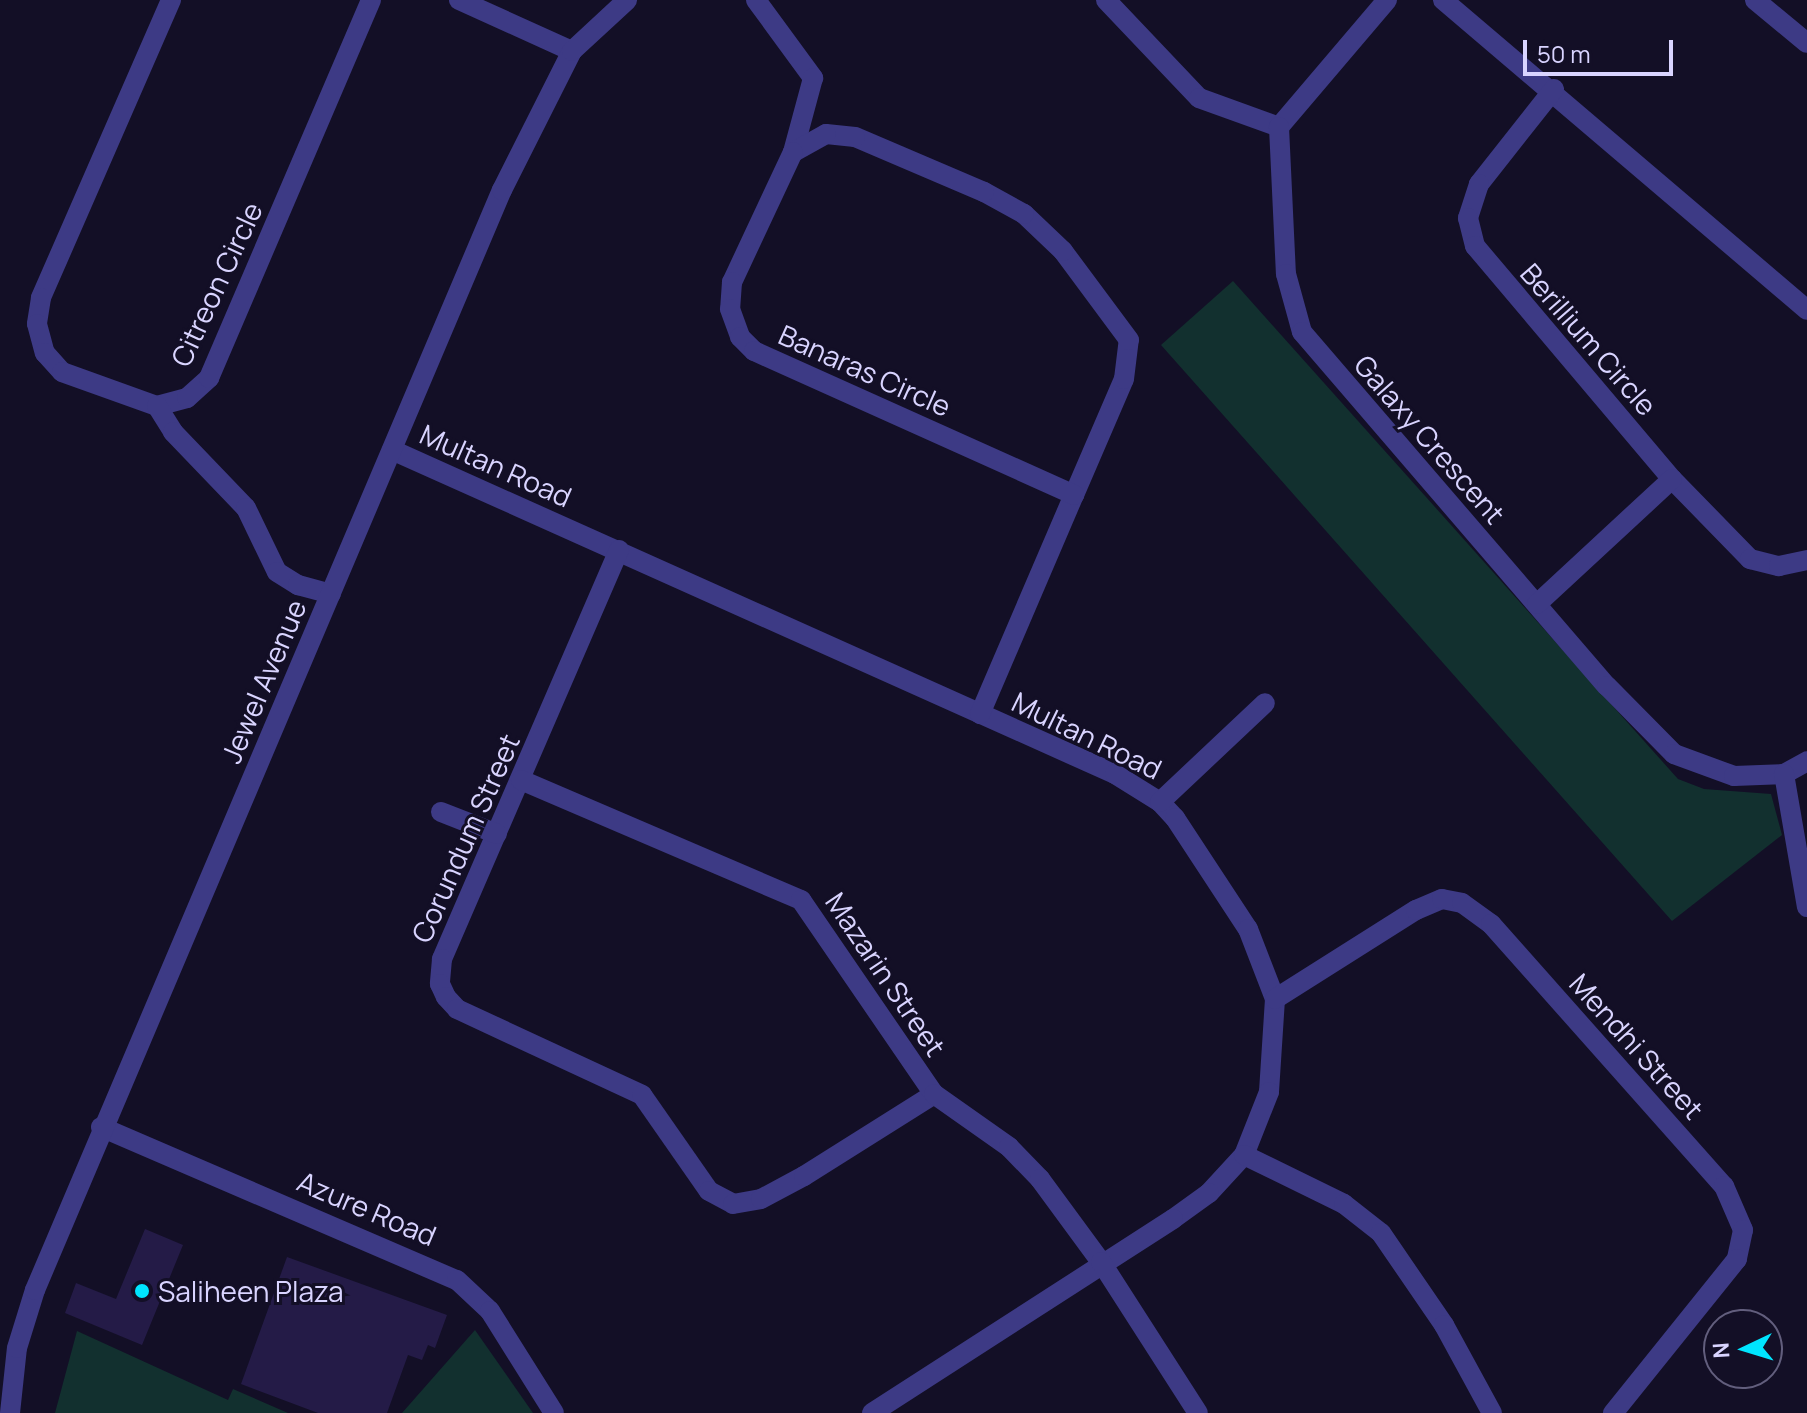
<!DOCTYPE html>
<html>
<head>
<meta charset="utf-8">
<style>
	body { margin:0 }
	#map { position:relative; width:1807px; height:1413px; overflow:hidden; background:#130f26; font-family:Manrope,sans-serif }
	div>[style] { position:absolute }
	.green>* { inset:0; background:#12302f }
	.building>* { inset:0; background:#241b47 }
	.minor>* { height:20px; margin:-10px; padding:0 10px; transform-origin:10px; border-radius:10px; background:#3d3a85 }
	.dots>* { width:22px; height:22px; translate:-50% -50%; box-sizing:border-box; border:4px solid #130f26; border-radius:50% }
	span { translate:-50% -50%; white-space:nowrap; text-align:center; line-height:1.15; -webkit-text-stroke:6px #130f26; paint-order:stroke }
	.street-label { font-size:28px; color:#d9d4ff }
	.poi-label { font-size:28px; color:#d9d4ff }
	.left { translate:0 -50%; text-align:left }
	.north { position:absolute; left:1703px; top:1309px; width:80px; height:80px; box-sizing:border-box; background:#130f26; border:2px solid #625e7d; border-radius:50%; rotate:266deg; font-size:22px; font-weight:700; line-height:32px; text-align:center; color:#d9d4ff }
	.north::after { content:''; display:block; margin:auto; width:28px; height:36px; background:#00e5ff; clip-path:polygon(50% 0,100% 100%,50% 72%,0 100%) }
	.scale { position:absolute; left:1523px; top:40px; width:150px; height:36px; box-sizing:border-box; border:4px solid #d9d4ff; border-top:0; padding-left:10px; font-size:24px; line-height:28px; white-space:nowrap; color:#d9d4ff; -webkit-text-stroke:6px #130f26; paint-order:stroke }
</style>
</head>
<body>
<div id="map">
	<div class="green">
		<div style="clip-path:polygon(1233px 281px,1678px 779px,1704px 789px,1771px 794px,1782px 835px,1672px 921px,1161px 345px)"></div>
		<div style="clip-path:polygon(475px 1330px,533px 1413px,402px 1413px)"></div>
		<div style="clip-path:polygon(77px 1331px,228px 1400px,233px 1389px,288px 1413px,55px 1413px)"></div>
	</div>
	<div class="building">
		<div style="clip-path:polygon(145px 1229px,183px 1245px,142px 1345px,65px 1313px,76px 1283px,116px 1299px)"></div>
		<div style="clip-path:polygon(287px 1257px,447px 1315px,435px 1348px,428px 1345px,422px 1360px,408px 1355px,387px 1413px,318px 1413px,241px 1384px)"></div>
	</div>
	<div class="minor">
		<div style="left:171px;top:0;width:325px;rotate:113.6deg"></div>
		<div style="left:41px;top:298px;width:26px;rotate:99deg"></div>
		<div style="left:37px;top:324px;width:30px;rotate:75deg"></div>
		<div style="left:45px;top:353px;width:25px;rotate:48deg"></div>
		<div style="left:62px;top:372px;width:101px;rotate:19.7deg"></div>
		<div style="left:157px;top:406px;width:31px;rotate:-15deg"></div>
		<div style="left:187px;top:398px;width:30px;rotate:-42deg"></div>
		<div style="left:209px;top:378px;width:411px;rotate:-66.8deg"></div>
		<div style="left:459px;top:0;width:124px;rotate:24.3deg"></div>
		<div style="left:756px;top:0;width:97px;rotate:53.8deg"></div>
		<div style="left:813px;top:78px;width:77px;rotate:105.1deg"></div>
		<div style="left:1106px;top:0;width:135px;rotate:46.5deg"></div>
		<div style="left:1199px;top:98px;width:85px;rotate:19.9deg"></div>
		<div style="left:1387px;top:0;width:167px;rotate:130.4deg"></div>
		<div style="left:1279px;top:127px;width:147px;rotate:87.3deg"></div>
		<div style="left:1286px;top:274px;width:60px;rotate:74.6deg"></div>
		<div style="left:1302px;top:332px;width:467px;rotate:49.3deg"></div>
		<div style="left:1607px;top:686px;width:95px;rotate:45.4deg"></div>
		<div style="left:1674px;top:754px;width:64px;rotate:20.1deg"></div>
		<div style="left:1734px;top:776px;width:50px;rotate:-2.3deg"></div>
		<div style="left:1784px;top:774px;width:26px;rotate:-29deg"></div>
		<div style="left:1443px;top:0;width:478px;rotate:40.4deg"></div>
		<div style="left:1755px;top:0;width:67px;rotate:39.6deg"></div>
		<div style="left:1554px;top:89px;width:121px;rotate:128.3deg"></div>
		<div style="left:1479px;top:184px;width:36px;rotate:108deg"></div>
		<div style="left:1468px;top:218px;width:29px;rotate:76deg"></div>
		<div style="left:1475px;top:246px;width:305px;rotate:49.8deg"></div>
		<div style="left:1672px;top:479px;width:112px;rotate:45.7deg"></div>
		<div style="left:1750px;top:559px;width:30px;rotate:14deg"></div>
		<div style="left:1779px;top:566px;width:29px;rotate:-12deg"></div>
		<div style="left:157px;top:406px;width:31px;rotate:58deg"></div>
		<div style="left:173px;top:432px;width:105px;rotate:46.2deg"></div>
		<div style="left:246px;top:508px;width:71px;rotate:64.2deg"></div>
		<div style="left:277px;top:572px;width:25px;rotate:32deg"></div>
		<div style="left:298px;top:585px;width:34px;rotate:15deg"></div>
		<div style="left:392px;top:450px;width:792px;rotate:24.14deg"></div>
		<div style="left:1115px;top:774px;width:53px;rotate:31.9deg"></div>
		<div style="left:1160px;top:802px;width:22px;rotate:47deg"></div>
		<div style="left:1175px;top:818px;width:133px;rotate:56.7deg"></div>
		<div style="left:1248px;top:929px;width:75px;rotate:68.9deg"></div>
		<div style="left:1275px;top:999px;width:93px;rotate:93.7deg"></div>
		<div style="left:1269px;top:1092px;width:68px;rotate:111.6deg"></div>
		<div style="left:1244px;top:1155px;width:52px;rotate:132.6deg"></div>
		<div style="left:1209px;top:1193px;width:44px;rotate:144.2deg"></div>
		<div style="left:1173px;top:1219px;width:358px;rotate:147.2deg"></div>
		<div style="left:619px;top:550px;width:446px;rotate:113.4deg"></div>
		<div style="left:442px;top:959px;width:25px;rotate:95deg"></div>
		<div style="left:440px;top:984px;width:14px;rotate:65deg"></div>
		<div style="left:446px;top:997px;width:16px;rotate:47deg"></div>
		<div style="left:457px;top:1009px;width:204px;rotate:24.9deg"></div>
		<div style="left:642px;top:1095px;width:117px;rotate:55.1deg"></div>
		<div style="left:709px;top:1191px;width:27px;rotate:28deg"></div>
		<div style="left:733px;top:1204px;width:28px;rotate:-10deg"></div>
		<div style="left:761px;top:1199px;width:49px;rotate:-28.1deg"></div>
		<div style="left:804px;top:1176px;width:154px;rotate:-32.2deg"></div>
		<div style="left:1537px;top:604px;width:184px;rotate:-42.8deg"></div>
		<div style="left:980px;top:714px;width:238px;rotate:-66.8deg"></div>
		<div style="left:1074px;top:495px;width:126px;rotate:-66.7deg"></div>
		<div style="left:1124px;top:379px;width:39px;rotate:-83deg"></div>
		<div style="left:1129px;top:340px;width:111px;rotate:-126.6deg"></div>
		<div style="left:1063px;top:251px;width:54px;rotate:-136.5deg"></div>
		<div style="left:1024px;top:214px;width:46px;rotate:-151.2deg"></div>
		<div style="left:984px;top:192px;width:140px;rotate:-156.9deg"></div>
		<div style="left:855px;top:137px;width:29px;rotate:-174deg"></div>
		<div style="left:826px;top:134px;width:38px;rotate:151deg"></div>
		<div style="left:793px;top:152px;width:144px;rotate:115.1deg"></div>
		<div style="left:732px;top:282px;width:27px;rotate:94deg"></div>
		<div style="left:730px;top:309px;width:30px;rotate:70deg"></div>
		<div style="left:740px;top:337px;width:20px;rotate:45deg"></div>
		<div style="left:754px;top:351px;width:351px;rotate:24.2deg"></div>
		<div style="left:1784px;top:774px;width:135px;rotate:80.2deg"></div>
		<div style="left:521px;top:780px;width:305px;rotate:23.2deg"></div>
		<div style="left:801px;top:900px;width:235px;rotate:55.6deg"></div>
		<div style="left:934px;top:1094px;width:92px;rotate:35.2deg"></div>
		<div style="left:1009px;top:1147px;width:45px;rotate:45.9deg"></div>
		<div style="left:1040px;top:1179px;width:103px;rotate:53.7deg"></div>
		<div style="left:1101px;top:1262px;width:179px;rotate:57.3deg"></div>
		<div style="left:1160px;top:802px;width:144px;rotate:-43.3deg"></div>
		<div style="left:441px;top:812px;width:60px;rotate:21.4deg"></div>
		<div style="left:1275px;top:999px;width:167px;rotate:-32.3deg"></div>
		<div style="left:1416px;top:910px;width:28px;rotate:-23deg"></div>
		<div style="left:1442px;top:899px;width:20px;rotate:11deg"></div>
		<div style="left:1462px;top:903px;width:36px;rotate:36deg"></div>
		<div style="left:1491px;top:924px;width:351px;rotate:48.4deg"></div>
		<div style="left:1724px;top:1186px;width:48px;rotate:66.6deg"></div>
		<div style="left:1743px;top:1230px;width:30px;rotate:102deg"></div>
		<div style="left:1737px;top:1259px;width:198px;rotate:128.8deg"></div>
		<div style="left:101px;top:1127px;width:387px;rotate:23.3deg"></div>
		<div style="left:457px;top:1280px;width:45px;rotate:43.2deg"></div>
		<div style="left:490px;top:1311px;width:120px;rotate:57.9deg"></div>
		<div style="left:1244px;top:1155px;width:111px;rotate:26.1deg"></div>
		<div style="left:1344px;top:1204px;width:47px;rotate:38.1deg"></div>
		<div style="left:1381px;top:1233px;width:112px;rotate:55.6deg"></div>
		<div style="left:1444px;top:1325px;width:100px;rotate:61.4deg"></div>
		<div style="left:10px;top:1413px;width:65px;rotate:-83.9deg"></div>
		<div style="left:17px;top:1348px;width:61px;rotate:-72.8deg"></div>
		<div style="left:35px;top:1290px;width:1195px;rotate:-67deg"></div>
		<div style="left:502px;top:190px;width:156px;rotate:-63.3deg"></div>
		<div style="left:572px;top:51px;width:75px;rotate:-42.8deg"></div>
	</div>
	<div class="dots">
		<div style="left:142px;top:1291px;background:#00e5ff"></div>
	</div>
	<div class="street-label">
		<span style="left:216px;top:284px;rotate:-65deg">Citreon Circle</span>
		<span style="left:1589px;top:339px;rotate:49deg">Berillium Circle</span>
		<span style="left:865px;top:370px;rotate:24deg">Banaras Circle</span>
		<span style="left:1430px;top:439px;rotate:49deg">Galaxy Crescent</span>
		<span style="left:496px;top:465px;rotate:24deg">Multan Road</span>
		<span style="left:263px;top:681px;rotate:-67deg">Jewel Avenue</span>
		<span style="left:1087px;top:735px;rotate:26deg">Multan Road</span>
		<span style="left:465px;top:838px;rotate:-66deg">Corundum Street</span>
		<span style="left:886px;top:974px;rotate:56deg">Mazarin Street</span>
		<span style="left:1637px;top:1046px;rotate:48deg">Mendhi Street</span>
		<span style="left:367px;top:1208px;rotate:23deg">Azure Road</span>
	</div>
	<div class="poi-label">
		<span class="left" style="left:158px;top:1291px">Saliheen Plaza</span>
	</div>
	<div class="north">N</div>
	<div class="scale">50 m</div>
</div>
</body>
</html>
